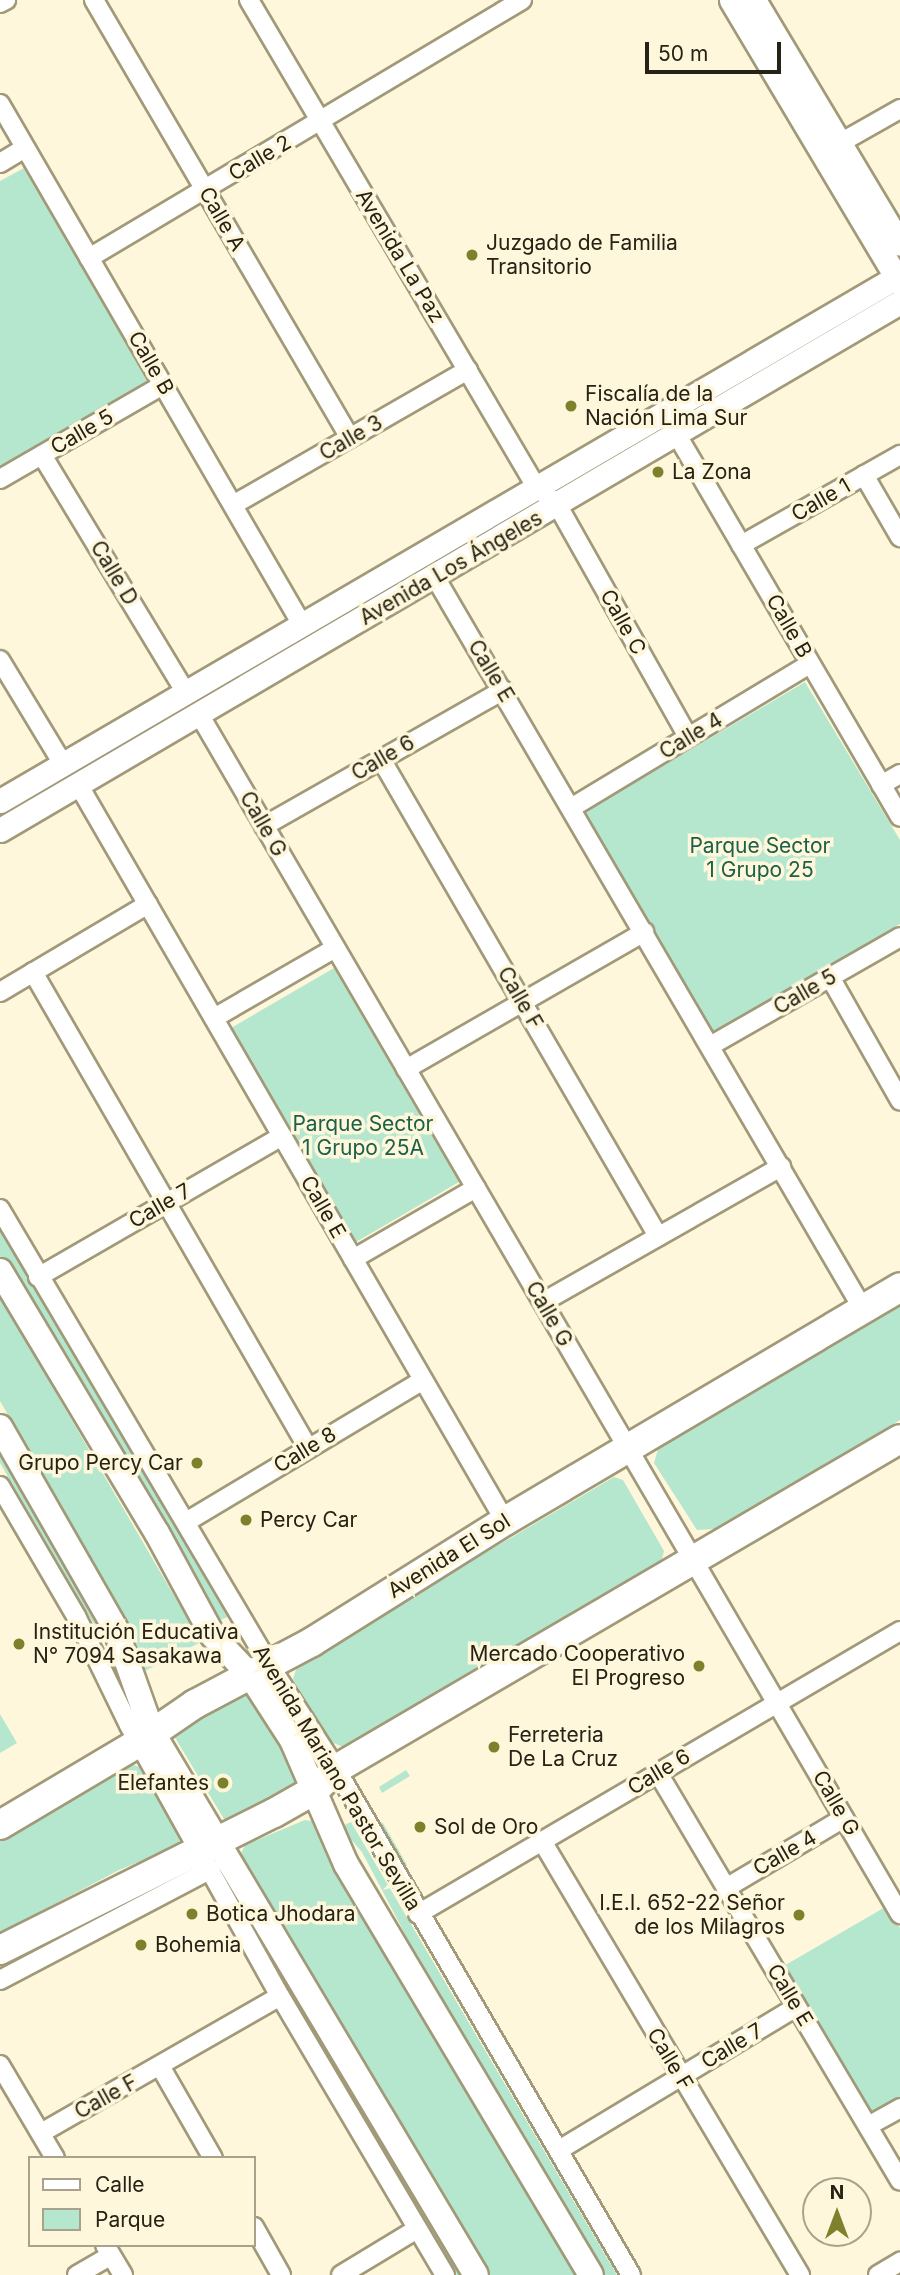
<!DOCTYPE html>
<html>
<head>
<meta charset="utf-8">
<style>
	body { margin:0 }
	#map { position:relative; width:900px; height:2275px; overflow:hidden; background:#fef7db; font-family:Inter,sans-serif }
	div>[style] { position:absolute }
	.green>* { inset:0; background:#b5e7cf }
	.roads { filter:drop-shadow(2px 0 #a19978) drop-shadow(-2px 0 #a19978) drop-shadow(0 2px #a19978) drop-shadow(0 -2px #a19978) }
	.minor>* { height:18px; margin:-9px; padding:0 9px; transform-origin:9px; border-radius:9px; background:#fff }
	.tertiary>* { height:23px; margin:-11.5px; padding:0 11.5px; transform-origin:11.5px; border-radius:11.5px; background:#fff }
	.secondary>* { height:24px; margin:-12px; padding:0 12px; transform-origin:12px; border-radius:12px; background:#fff }
	.primary>* { height:28px; margin:-14px; padding:0 14px; transform-origin:14px; border-radius:14px; background:#fff }
	.dots>* { width:19px; height:19px; translate:-50% -50%; box-sizing:border-box; border:4px solid #fef7db; border-radius:50% }
	span { translate:-50% -50%; white-space:nowrap; text-align:center; line-height:1.15; -webkit-text-stroke:7px #fef7db; paint-order:stroke }
	.street-label { font-size:21px; color:#262215 }
	.poi-label { font-size:21px; color:#262215 }
	.left { translate:0 -50%; text-align:left }
	.right { translate:-100% -50%; text-align:right }
	.park-label { font-size:21px; color:#1c6148 }
	.legend { position:absolute; left:28px; top:2156px; width:228px; height:91px; box-sizing:border-box; background:#fef7db; border:2px solid #a8a28c; margin:0; padding:9px 12px; list-style:none; font-size:21px; color:#262215 }
	.legend li { display:flex; align-items:center; gap:14px; height:35px }
	.legend b { width:35px; border:2px solid #a8a28c }
	.north { position:absolute; left:802px; top:2177px; width:70px; height:70px; box-sizing:border-box; background:#fef7db; border:2px solid #a8a28c; border-radius:50%; rotate:0deg; font-size:19px; font-weight:700; line-height:28px; text-align:center; color:#262215 }
	.north::after { content:''; display:block; margin:auto; width:24px; height:32px; background:#7d812b; clip-path:polygon(50% 0,100% 100%,50% 72%,0 100%) }
	.scale { position:absolute; left:645px; top:42px; width:136px; height:32px; box-sizing:border-box; border:4px solid #262215; border-top:0; padding-left:9px; font-size:21px; line-height:24px; white-space:nowrap; color:#262215; -webkit-text-stroke:5px #fef7db; paint-order:stroke }
</style>
</head>
<body>
<div id="map">
	<div class="green">
		<div style="clip-path:polygon(24px 168px,148px 382px,0 467px,0 181px)"></div>
		<div style="clip-path:polygon(805px 682px,900px 840px,900px 924px,714px 1035px,585px 812px)"></div>
		<div style="clip-path:polygon(334px 968px,459px 1182px,356px 1242px,231px 1028px)"></div>
		<div style="clip-path:polygon(0 1229px,213px 1590px,230px 1616px,215px 1622px,0 1256px)"></div>
		<div style="clip-path:polygon(0 1297px,201px 1642px,141px 1673px,122px 1613px,0 1401px)"></div>
		<div style="clip-path:polygon(900px 1305px,900px 1420px,715px 1529px,697px 1530px,654px 1463px,658px 1449px)"></div>
		<div style="clip-path:polygon(0 1445px,112px 1638px,123px 1674px,0 1463px)"></div>
		<div style="clip-path:polygon(614px 1477px,623px 1480px,664px 1551px,662px 1560px,343px 1747px,329px 1741px,293px 1679px,298px 1663px)"></div>
		<div style="clip-path:polygon(244px 1694px,254px 1694px,305px 1782px,227px 1824px,174px 1736px)"></div>
		<div style="clip-path:polygon(0 1714px,17px 1743px,0 1753px)"></div>
		<div style="clip-path:polygon(130px 1764px,140px 1767px,179px 1836px,180px 1845px,119px 1870px,0 1933px,0 1839px)"></div>
		<div style="clip-path:polygon(406px 1770px,410px 1776px,382px 1793px,379px 1787px)"></div>
		<div style="clip-path:polygon(305px 1820px,312px 1821px,582px 2275px,487px 2275px,240px 1856px,245px 1845px)"></div>
		<div style="clip-path:polygon(374px 1821px,383px 1823px,407px 1865px,403px 1871px)"></div>
		<div style="clip-path:polygon(351px 1822px,617px 2275px,602px 2275px,439px 1999px,362px 1852px,340px 1827px)"></div>
		<div style="clip-path:polygon(234px 1884px,464px 2275px,453px 2275px,226px 1888px)"></div>
		<div style="clip-path:polygon(887px 1906px,900px 1928px,900px 2097px,868px 2115px,782px 1967px)"></div>
	</div>
	<div class="roads">
		<div class="minor">
			<div style="left:94px;top:0;width:507px;rotate:59.69deg"></div>
			<div style="left:249px;top:0;width:563px;rotate:59.47deg"></div>
			<div style="left:535px;top:485px;width:31px;rotate:42deg"></div>
			<div style="left:558px;top:506px;width:265px;rotate:60.6deg"></div>
			<div style="left:0;top:3px;width:7px;rotate:-27deg"></div>
			<div style="left:0;top:104px;width:600px;rotate:59.89deg"></div>
			<div style="left:840px;top:143px;width:69px;rotate:-29.5deg"></div>
			<div style="left:0;top:163px;width:29px;rotate:-31deg"></div>
			<div style="left:89px;top:258px;width:504px;rotate:-30.79deg"></div>
			<div style="left:677px;top:435px;width:442px;rotate:59.7deg"></div>
			<div style="left:42px;top:455px;width:276px;rotate:58.8deg"></div>
			<div style="left:864px;top:475px;width:72px;rotate:59.9deg"></div>
			<div style="left:0;top:479px;width:188px;rotate:-30deg"></div>
			<div style="left:233px;top:505px;width:271px;rotate:-29.9deg"></div>
			<div style="left:741px;top:545px;width:183px;rotate:-29.5deg"></div>
			<div style="left:435px;top:577px;width:848px;rotate:59.69deg"></div>
			<div style="left:0;top:660px;width:122px;rotate:58.8deg"></div>
			<div style="left:199px;top:714px;width:1390px;rotate:59.71deg"></div>
			<div style="left:381px;top:759px;width:552px;rotate:59.86deg"></div>
			<div style="left:78px;top:784px;width:852px;rotate:59.91deg"></div>
			<div style="left:881px;top:785px;width:22px;rotate:-30deg"></div>
			<div style="left:571px;top:808px;width:279px;rotate:-31.1deg"></div>
			<div style="left:264px;top:826px;width:275px;rotate:-29.6deg"></div>
			<div style="left:33px;top:972px;width:550px;rotate:59.98deg"></div>
			<div style="left:830px;top:977px;width:142px;rotate:60.4deg"></div>
			<div style="left:0;top:992px;width:172px;rotate:-30.7deg"></div>
			<div style="left:214px;top:1018px;width:140px;rotate:-30deg"></div>
			<div style="left:710px;top:1046px;width:219px;rotate:-29.8deg"></div>
			<div style="left:406px;top:1069px;width:275px;rotate:-29.9deg"></div>
			<div style="left:0;top:1209px;width:531px;rotate:59.42deg"></div>
			<div style="left:270px;top:1666px;width:122px;rotate:57.3deg"></div>
			<div style="left:336px;top:1769px;width:586px;rotate:59.76deg"></div>
			<div style="left:353px;top:1259px;width:142px;rotate:-30deg"></div>
			<div style="left:38px;top:1277px;width:282px;rotate:-30deg"></div>
			<div style="left:543px;top:1302px;width:274px;rotate:-29.6deg"></div>
			<div style="left:0;top:1486px;width:151px;rotate:59.7deg"></div>
			<div style="left:76px;top:1616px;width:121px;rotate:64.1deg"></div>
			<div style="left:129px;top:1725px;width:310px;rotate:60.9deg"></div>
			<div style="left:280px;top:1996px;width:324px;rotate:59.4deg"></div>
			<div style="left:186px;top:1522px;width:276px;rotate:-30.9deg"></div>
			<div style="left:658px;top:1773px;width:474px;rotate:59.3deg"></div>
			<div style="left:542px;top:1841px;width:505px;rotate:59.27deg"></div>
			<div style="left:726px;top:1888px;width:137px;rotate:-30.7deg"></div>
			<div style="left:418px;top:1914px;width:559px;rotate:-30.42deg"></div>
			<div style="left:0;top:1980px;width:238px;rotate:-27.7deg"></div>
			<div style="left:0;top:2065px;width:108px;rotate:59.4deg"></div>
			<div style="left:160px;top:2066px;width:106px;rotate:60.1deg"></div>
			<div style="left:868px;top:2126px;width:37px;rotate:-29deg"></div>
			<div style="left:41px;top:2133px;width:275px;rotate:-29.8deg"></div>
			<div style="left:559px;top:2150px;width:277px;rotate:-31.1deg"></div>
			<div style="left:254px;top:2227px;width:55px;rotate:60.6deg"></div>
			<div style="left:105px;top:2245px;width:35px;rotate:59deg"></div>
			<div style="left:77px;top:2275px;width:39px;rotate:-30deg"></div>
			<div style="left:341px;top:2275px;width:89px;rotate:-31.2deg"></div>
			<div style="left:878px;top:2275px;width:26px;rotate:-31deg"></div>
		</div>
		<div class="tertiary">
			<div style="left:731px;top:0;width:330px;rotate:59.2deg"></div>
			<div style="left:754px;top:0;width:284px;rotate:59.1deg"></div>
			<div style="left:0;top:801px;width:1042px;rotate:-30.3deg"></div>
			<div style="left:0;top:830px;width:1043px;rotate:-30.4deg"></div>
		</div>
		<div class="secondary">
			<div style="left:0;top:1271px;width:305px;rotate:59.1deg"></div>
			<div style="left:157px;top:1533px;width:117px;rotate:61.5deg"></div>
			<div style="left:213px;top:1636px;width:54px;rotate:46.5deg"></div>
			<div style="left:250px;top:1675px;width:77px;rotate:57.1deg"></div>
			<div style="left:292px;top:1740px;width:135px;rotate:66.5deg"></div>
			<div style="left:346px;top:1864px;width:478px;rotate:59.2deg"></div>
			<div style="left:0;top:1427px;width:232px;rotate:60.2deg"></div>
			<div style="left:115px;top:1628px;width:110px;rotate:70.4deg"></div>
			<div style="left:152px;top:1732px;width:632px;rotate:59.18deg"></div>
		</div>
		<div class="primary">
			<div style="left:0;top:1825px;width:161px;rotate:-30.7deg"></div>
			<div style="left:138px;top:1743px;width:69px;rotate:-34.4deg"></div>
			<div style="left:195px;top:1704px;width:132px;rotate:-27.9deg"></div>
			<div style="left:312px;top:1642px;width:228px;rotate:-32.1deg"></div>
			<div style="left:505px;top:1521px;width:459px;rotate:-30.6deg"></div>
			<div style="left:0;top:1950px;width:306px;rotate:-26.6deg"></div>
			<div style="left:274px;top:1813px;width:48px;rotate:-29.7deg"></div>
			<div style="left:316px;top:1789px;width:28px;rotate:-45deg"></div>
			<div style="left:336px;top:1769px;width:653px;rotate:-30.33deg"></div>
		</div>
	</div>
	<div class="dots">
		<div style="left:472px;top:255px;background:#7d812b"></div>
		<div style="left:571px;top:406px;background:#7d812b"></div>
		<div style="left:658px;top:472px;background:#7d812b"></div>
		<div style="left:197px;top:1463px;background:#7d812b"></div>
		<div style="left:246px;top:1520px;background:#7d812b"></div>
		<div style="left:19px;top:1644px;background:#7d812b"></div>
		<div style="left:699px;top:1666px;background:#7d812b"></div>
		<div style="left:494px;top:1747px;background:#7d812b"></div>
		<div style="left:223px;top:1783px;background:#7d812b"></div>
		<div style="left:420px;top:1827px;background:#7d812b"></div>
		<div style="left:192px;top:1914px;background:#7d812b"></div>
		<div style="left:799px;top:1915px;background:#7d812b"></div>
		<div style="left:141px;top:1945px;background:#7d812b"></div>
	</div>
	<div class="street-label">
		<span style="left:260px;top:158px;rotate:-31deg">Calle 2</span>
		<span style="left:222px;top:219px;rotate:60deg">Calle A</span>
		<span style="left:400px;top:256px;rotate:59deg">Avenida La Paz</span>
		<span style="left:151px;top:363px;rotate:60deg">Calle B</span>
		<span style="left:82px;top:432px;rotate:-30deg">Calle 5</span>
		<span style="left:351px;top:438px;rotate:-30deg">Calle 3</span>
		<span style="left:821px;top:500px;rotate:-30deg">Calle 1</span>
		<span style="left:451px;top:568px;rotate:-30deg">Avenida Los Ángeles</span>
		<span style="left:114px;top:573px;rotate:59deg">Calle D</span>
		<span style="left:623px;top:622px;rotate:61deg">Calle C</span>
		<span style="left:789px;top:626px;rotate:60deg">Calle B</span>
		<span style="left:491px;top:671px;rotate:59deg">Calle E</span>
		<span style="left:691px;top:736px;rotate:-31deg">Calle 4</span>
		<span style="left:383px;top:758px;rotate:-30deg">Calle 6</span>
		<span style="left:263px;top:824px;rotate:60deg">Calle G</span>
		<span style="left:805px;top:992px;rotate:-30deg">Calle 5</span>
		<span style="left:520px;top:998px;rotate:60deg">Calle F</span>
		<span style="left:160px;top:1206px;rotate:-30deg">Calle 7</span>
		<span style="left:323px;top:1207px;rotate:60deg">Calle E</span>
		<span style="left:549px;top:1314px;rotate:60deg">Calle G</span>
		<span style="left:305px;top:1450px;rotate:-31deg">Calle 8</span>
		<span style="left:449px;top:1556px;rotate:-32deg">Avenida El Sol</span>
		<span style="left:659px;top:1772px;rotate:-31deg">Calle 6</span>
		<span style="left:337px;top:1778px;rotate:59deg">Avenida Mariano Pastor Sevilla</span>
		<span style="left:836px;top:1803px;rotate:60deg">Calle G</span>
		<span style="left:785px;top:1853px;rotate:-30deg">Calle 4</span>
		<span style="left:790px;top:1995px;rotate:59deg">Calle E</span>
		<span style="left:732px;top:2046px;rotate:-31deg">Calle 7</span>
		<span style="left:670px;top:2059px;rotate:59deg">Calle F</span>
		<span style="left:106px;top:2097px;rotate:-29deg">Calle F</span>
	</div>
	<div class="poi-label">
		<span class="left" style="left:486px;top:255px">Juzgado de Familia<br>Transitorio</span>
		<span class="left" style="left:585px;top:406px">Fiscalía de la<br>Nación Lima Sur</span>
		<span class="left" style="left:672px;top:472px">La Zona</span>
		<span class="right" style="left:183px;top:1463px">Grupo Percy Car</span>
		<span class="left" style="left:260px;top:1520px">Percy Car</span>
		<span class="left" style="left:33px;top:1644px">Institución Educativa<br>N° 7094 Sasakawa</span>
		<span class="right" style="left:685px;top:1666px">Mercado Cooperativo<br>El Progreso</span>
		<span class="left" style="left:508px;top:1747px">Ferreteria<br>De La Cruz</span>
		<span class="right" style="left:209px;top:1783px">Elefantes</span>
		<span class="left" style="left:434px;top:1827px">Sol de Oro</span>
		<span class="right" style="left:785px;top:1915px">I.E.I. 652-22 Señor<br>de los Milagros</span>
		<span class="left" style="left:206px;top:1914px">Botica Jhodara</span>
		<span class="left" style="left:155px;top:1945px">Bohemia</span>
	</div>
	<div class="park-label">
		<span style="left:760px;top:858px">Parque Sector<br>1 Grupo 25</span>
		<span style="left:363px;top:1136px">Parque Sector<br>1 Grupo 25A</span>
	</div>
	<ul class="legend">
	<li><b style="height:9px;background:#fff"></b>Calle</li>
	<li><b style="height:19px;background:#b5e7cf"></b>Parque</li>
	</ul>
	<div class="north">N</div>
	<div class="scale">50 m</div>
</div>
</body>
</html>
